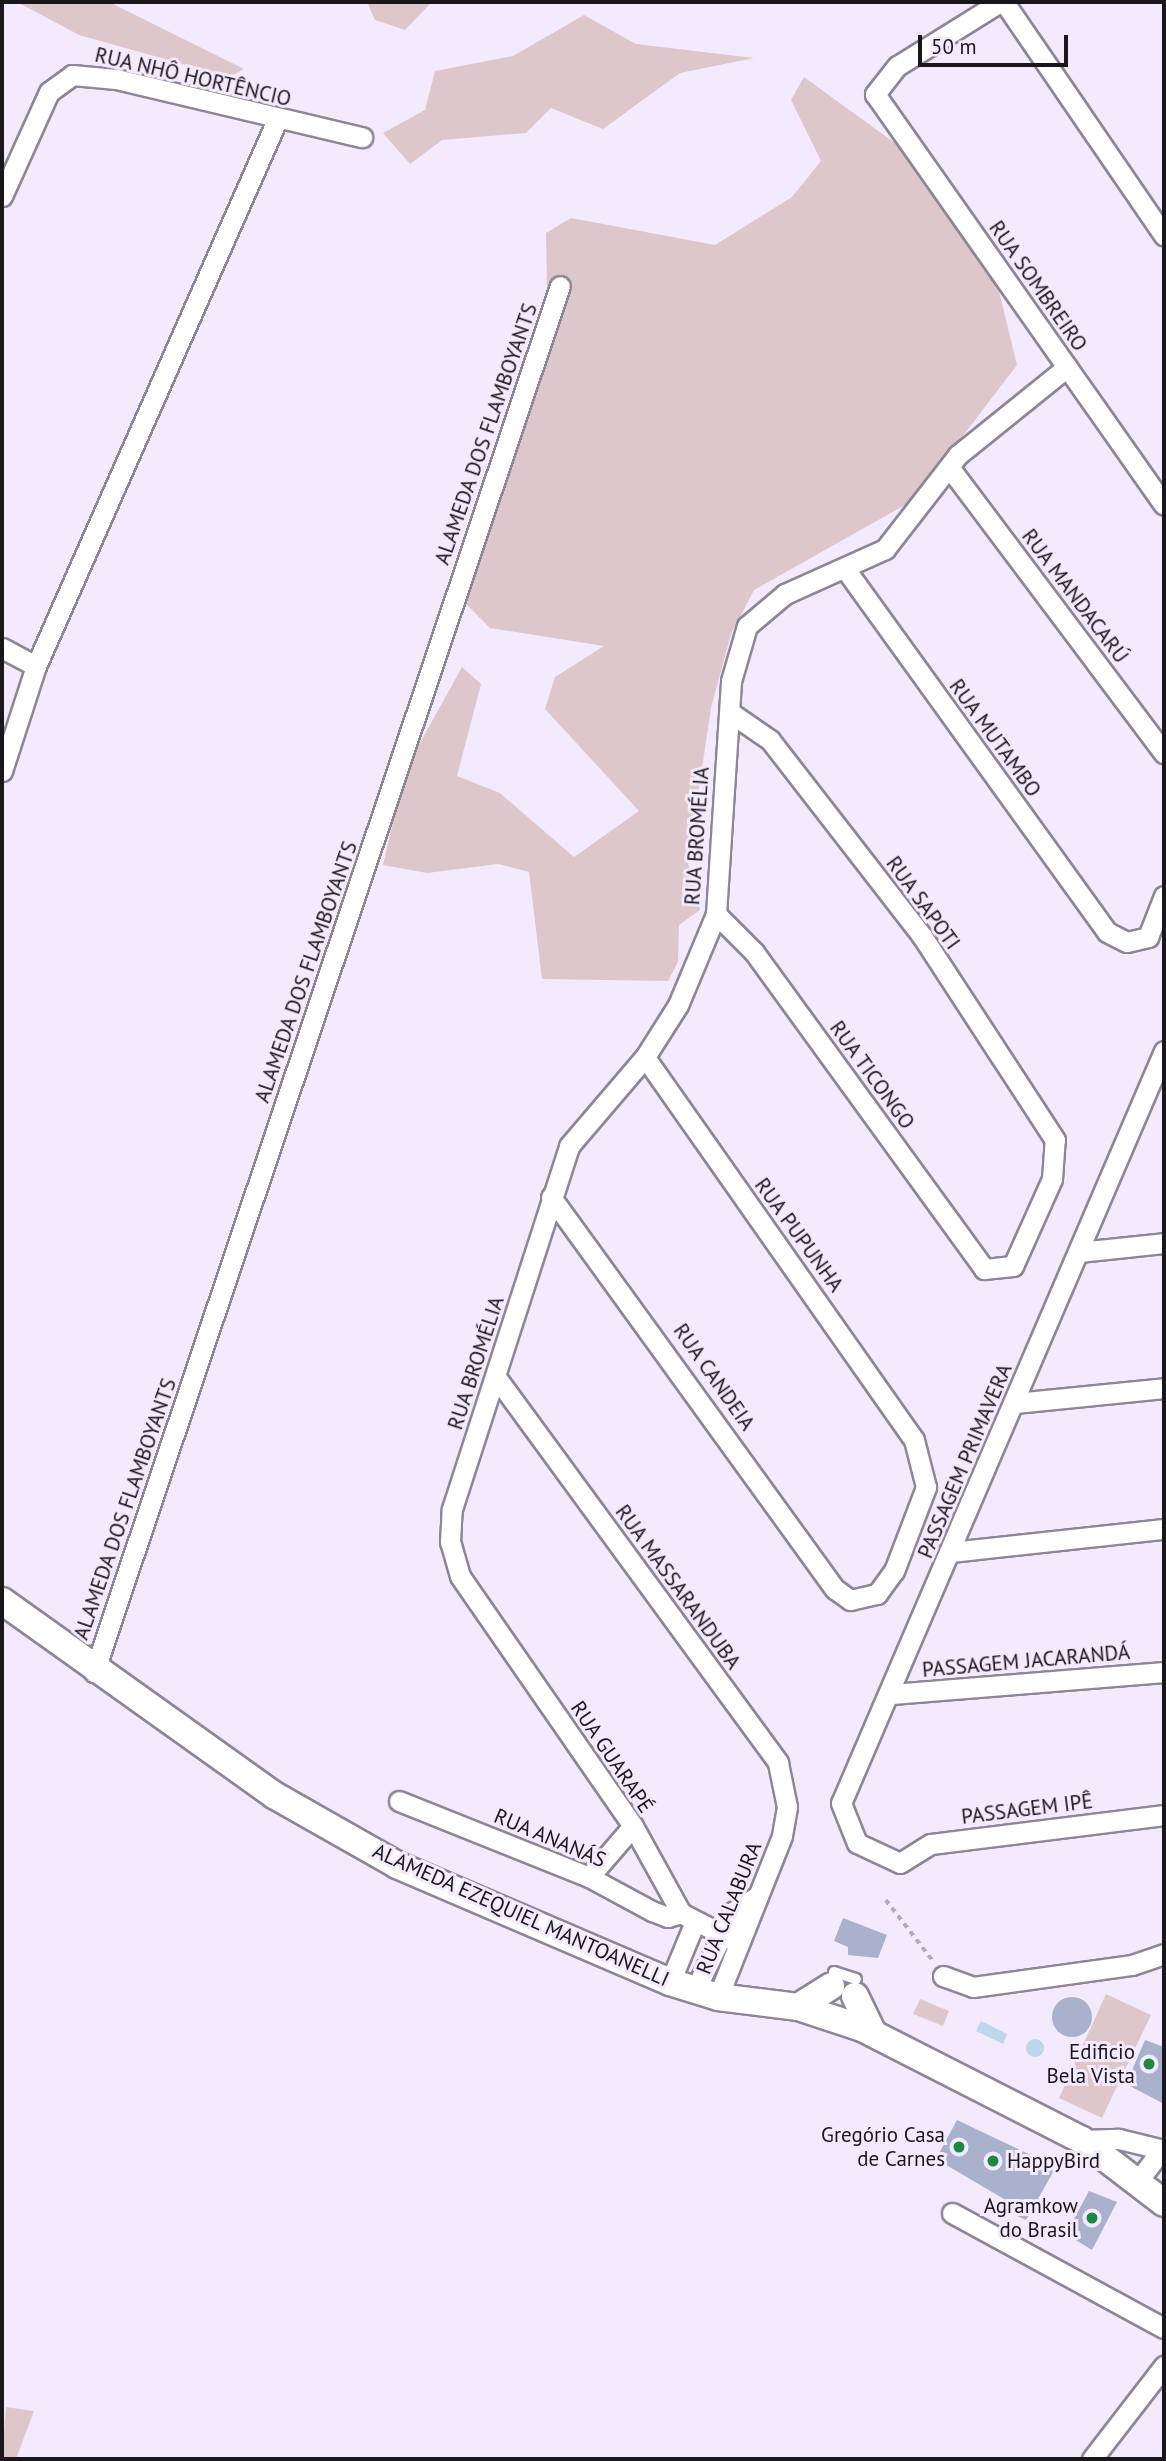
<!DOCTYPE html>
<html>
<head>
<meta charset="utf-8">
<style>
	body { margin:0 }
	#map { position:relative; width:1166px; height:2461px; overflow:hidden; background:#f3ebfd; font-family:"PT Sans",sans-serif }
	div>[style] { position:absolute }
	.green>* { inset:0; background:#dec7cb }
	.water>* { inset:0; background:#bcd6eb }
	.round { border-radius:50% }
	.building>* { inset:0; background:#a9b1cc }
	.path>* { height:3.5px; margin-top:-1.75px; transform-origin:0; background:repeating-linear-gradient(90deg,#b1aab9 0 5px,transparent 0 10px) }
	.roads { filter:drop-shadow(2px 0 #8d8696) drop-shadow(-2px 0 #8d8696) drop-shadow(0 2px #8d8696) drop-shadow(0 -2px #8d8696) }
	.lane>* { height:10px; margin:-5px; padding:0 5px; transform-origin:5px; border-radius:5px; background:#fff }
	.street>* { height:19px; margin:-9.5px; padding:0 9.5px; transform-origin:9.5px; border-radius:9.5px; background:#fff }
	.secondary>* { height:26px; margin:-13px; padding:0 13px; transform-origin:13px; border-radius:13px; background:#fff }
	.dots>* { width:19px; height:19px; translate:-50% -50%; box-sizing:border-box; border:4px solid #f3ebfd; border-radius:50% }
	span { translate:-50% -50%; white-space:nowrap; text-align:center; line-height:1.15; -webkit-text-stroke:6px #f3ebfd; paint-order:stroke }
	.street-label { font-size:21px; color:#19161c }
	.poi-label { font-size:21px; color:#19161c }
	.right { translate:-100% -50%; text-align:right }
	.left { translate:0 -50%; text-align:left }
	.frame { position:absolute; inset:0; border:4px solid #19161c; pointer-events:none }
	.scale { position:absolute; left:918px; top:35px; width:150px; height:32px; box-sizing:border-box; border:4px solid #19161c; border-top:0; padding-left:9px; font-size:21px; line-height:24px; white-space:nowrap; color:#19161c; -webkit-text-stroke:5px #f3ebfd; paint-order:stroke }
</style>
</head>
<body>
<div id="map">
	<div class="green">
		<div style="clip-path:polygon(17px 2px,109px 2px,244px 69px,229px 77px,79px 35px)"></div>
		<div style="clip-path:polygon(367px 2px,432px 2px,405px 30px,375px 20px)"></div>
		<div style="clip-path:polygon(584px 15px,636px 44px,754px 58px,680px 73px,603px 129px,551px 108px,526px 133px,442px 140px,410px 164px,383px 133px,425px 110px,435px 71px,513px 56px)"></div>
		<div style="clip-path:polygon(804px 77px,910px 154px,998px 287px,1017px 365px,914px 500px,754px 590px,731px 634px,711px 708px,688px 863px,700px 910px,679px 925px,678px 962px,668px 981px,542px 979px,529px 872px,498px 864px,427px 873px,383px 865px,405px 770px,462px 667px,481px 684px,457px 776px,500px 793px,574px 857px,639px 811px,545px 709px,555px 677px,604px 646px,490px 628px,465px 603px,548px 342px,546px 233px,571px 218px,715px 245px,792px 197px,821px 161px,791px 100px)"></div>
		<div style="clip-path:polygon(1106px 1994px,1151px 2015px,1102px 2118px,1059px 2098px)"></div>
		<div style="clip-path:polygon(920px 1999px,949px 2011px,943px 2026px,913px 2014px)"></div>
		<div style="clip-path:polygon(6px 2407px,34px 2411px,16px 2459px,2px 2459px)"></div>
	</div>
	<div class="water">
		<div style="clip-path:polygon(981px 2021px,1007px 2034px,1003px 2044px,976px 2031px)"></div>
		<div class="round" style="left:1026px;top:2039px;width:18px;height:18px"></div>
	</div>
	<div class="building">
		<div style="clip-path:polygon(843px 1918px,887px 1935px,878px 1958px,848px 1955px,848px 1947px,834px 1941px)"></div>
		<div class="round" style="left:1052px;top:1997px;width:40px;height:40px"></div>
		<div style="clip-path:polygon(1145px 2040px,1164px 2047px,1164px 2104px,1126px 2084px)"></div>
		<div style="clip-path:polygon(957px 2120px,1056px 2167px,1026px 2220px,1000px 2208px,1004px 2199px,936px 2159px)"></div>
		<div style="clip-path:polygon(1089px 2191px,1117px 2202px,1092px 2250px,1066px 2234px)"></div>
	</div>
	<div class="path">
		<div style="left:886px;top:1900px;width:78px;rotate:52.3deg"></div>
	</div>
	<div class="roads">
		<div class="lane">
			<div style="left:834px;top:1972px;width:23px;rotate:18deg"></div>
		</div>
		<div class="street">
			<div style="left:1000px;top:2px;width:121px;rotate:148.1deg"></div>
			<div style="left:897px;top:66px;width:36px;rotate:128deg"></div>
			<div style="left:875px;top:94px;width:502px;rotate:54.89deg"></div>
			<div style="left:1004px;top:2px;width:283px;rotate:55.6deg"></div>
			<div style="left:2px;top:196px;width:114px;rotate:-65.7deg"></div>
			<div style="left:49px;top:92px;width:29px;rotate:-36deg"></div>
			<div style="left:72px;top:75px;width:44px;rotate:5.2deg"></div>
			<div style="left:116px;top:79px;width:253px;rotate:13.3deg"></div>
			<div style="left:949px;top:467px;width:358px;rotate:53.1deg"></div>
			<div style="left:846px;top:570px;width:446px;rotate:54.2deg"></div>
			<div style="left:1107px;top:932px;width:22px;rotate:27deg"></div>
			<div style="left:1127px;top:942px;width:22px;rotate:-13deg"></div>
			<div style="left:1148px;top:937px;width:44px;rotate:-68.7deg"></div>
			<div style="left:2px;top:648px;width:38px;rotate:28deg"></div>
			<div style="left:2px;top:771px;width:110px;rotate:-72.1deg"></div>
			<div style="left:36px;top:666px;width:597px;rotate:-66.18deg"></div>
			<div style="left:716px;top:914px;width:54px;rotate:45deg"></div>
			<div style="left:754px;top:952px;width:392px;rotate:54deg"></div>
			<div style="left:984px;top:1269px;width:29px;rotate:-6deg"></div>
			<div style="left:1013px;top:1266px;width:95px;rotate:-65.9deg"></div>
			<div style="left:1052px;top:1179px;width:39px;rotate:-86deg"></div>
			<div style="left:1055px;top:1140px;width:244px;rotate:-123.1deg"></div>
			<div style="left:922px;top:936px;width:248px;rotate:-127.8deg"></div>
			<div style="left:770px;top:740px;width:47px;rotate:-145.3deg"></div>
			<div style="left:1164px;top:1051px;width:818px;rotate:113.24deg"></div>
			<div style="left:841px;top:1803px;width:43px;rotate:68.2deg"></div>
			<div style="left:857px;top:1843px;width:47px;rotate:24.9deg"></div>
			<div style="left:900px;top:1863px;width:36px;rotate:-32deg"></div>
			<div style="left:931px;top:1844px;width:235px;rotate:-7.1deg"></div>
			<div style="left:551px;top:1197px;width:484px;rotate:54.1deg"></div>
			<div style="left:835px;top:1589px;width:19px;rotate:36deg"></div>
			<div style="left:850px;top:1600px;width:28px;rotate:-13deg"></div>
			<div style="left:877px;top:1594px;width:29px;rotate:-54deg"></div>
			<div style="left:894px;top:1571px;width:90px;rotate:-69.1deg"></div>
			<div style="left:926px;top:1487px;width:49px;rotate:-104.3deg"></div>
			<div style="left:914px;top:1440px;width:468px;rotate:-125.1deg"></div>
			<div style="left:1079px;top:1252px;width:85px;rotate:-6deg"></div>
			<div style="left:496px;top:1377px;width:478px;rotate:53.8deg"></div>
			<div style="left:778px;top:1763px;width:45px;rotate:78.4deg"></div>
			<div style="left:787px;top:1807px;width:29px;rotate:100deg"></div>
			<div style="left:782px;top:1836px;width:173px;rotate:111.7deg"></div>
			<div style="left:1015px;top:1403px;width:150px;rotate:-5.7deg"></div>
			<div style="left:951px;top:1552px;width:214px;rotate:-6.2deg"></div>
			<div style="left:94px;top:1672px;width:1462px;rotate:-71.42deg"></div>
			<div style="left:892px;top:1694px;width:273px;rotate:-4.6deg"></div>
			<div style="left:399px;top:1801px;width:205px;rotate:21.8deg"></div>
			<div style="left:589px;top:1877px;width:72px;rotate:28.4deg"></div>
			<div style="left:652px;top:1911px;width:17px;rotate:21deg"></div>
			<div style="left:668px;top:1917px;width:14px;rotate:-17deg"></div>
			<div style="left:589px;top:1877px;width:67px;rotate:-49.2deg"></div>
			<div style="left:739px;top:1943px;width:65px;rotate:-152.7deg"></div>
			<div style="left:681px;top:1913px;width:99px;rotate:-118.9deg"></div>
			<div style="left:633px;top:1826px;width:304px;rotate:-124.7deg"></div>
			<div style="left:460px;top:1576px;width:35px;rotate:-106deg"></div>
			<div style="left:450px;top:1542px;width:33px;rotate:-87deg"></div>
			<div style="left:452px;top:1509px;width:381px;rotate:-72.1deg"></div>
			<div style="left:569px;top:1146px;width:117px;rotate:-49.5deg"></div>
			<div style="left:645px;top:1057px;width:62px;rotate:-57.6deg"></div>
			<div style="left:678px;top:1005px;width:99px;rotate:-67.3deg"></div>
			<div style="left:716px;top:914px;width:233px;rotate:-86.3deg"></div>
			<div style="left:731px;top:681px;width:57px;rotate:-73.8deg"></div>
			<div style="left:747px;top:626px;width:50px;rotate:-40.1deg"></div>
			<div style="left:785px;top:594px;width:110px;rotate:-24.2deg"></div>
			<div style="left:885px;top:549px;width:119px;rotate:-52.2deg"></div>
			<div style="left:958px;top:455px;width:140px;rotate:-38.9deg"></div>
			<div style="left:943px;top:1976px;width:32px;rotate:20deg"></div>
			<div style="left:973px;top:1987px;width:161px;rotate:-7.9deg"></div>
			<div style="left:1132px;top:1965px;width:34px;rotate:-19deg"></div>
			<div style="left:670px;top:1982px;width:63px;rotate:-67.5deg"></div>
			<div style="left:695px;top:1990px;width:87px;rotate:-64deg"></div>
			<div style="left:733px;top:1912px;width:30px;rotate:-33deg"></div>
			<div style="left:1082px;top:2140px;width:37px;rotate:-2deg"></div>
			<div style="left:1119px;top:2139px;width:46px;rotate:13.7deg"></div>
			<div style="left:1138px;top:2181px;width:40px;rotate:-53deg"></div>
			<div style="left:952px;top:2213px;width:241px;rotate:28.5deg"></div>
			<div style="left:1092px;top:2459px;width:118px;rotate:-52.3deg"></div>
		</div>
		<div class="secondary">
			<div style="left:2px;top:1601px;width:334px;rotate:35.5deg"></div>
			<div style="left:274px;top:1795px;width:142px;rotate:29.6deg"></div>
			<div style="left:397px;top:1865px;width:297px;rotate:23.2deg"></div>
			<div style="left:670px;top:1982px;width:50px;rotate:17.4deg"></div>
			<div style="left:718px;top:1997px;width:81px;rotate:7.1deg"></div>
			<div style="left:798px;top:2007px;width:67px;rotate:18.2deg"></div>
			<div style="left:862px;top:2028px;width:247px;rotate:27deg"></div>
			<div style="left:1082px;top:2140px;width:103px;rotate:37.5deg"></div>
			<div style="left:855px;top:1996px;width:41px;rotate:64.1deg"></div>
			<div style="left:798px;top:2007px;width:39px;rotate:-32deg"></div>
		</div>
	</div>
	<div class="dots">
		<div style="left:1149px;top:2064px;background:#1d883f"></div>
		<div style="left:959px;top:2147px;background:#1d883f"></div>
		<div style="left:993px;top:2161px;background:#1d883f"></div>
		<div style="left:1092px;top:2218px;background:#1d883f"></div>
	</div>
	<div class="street-label">
		<span style="left:193px;top:77px;rotate:13deg">RUA NHÔ HORTÊNCIO</span>
		<span style="left:1038px;top:286px;rotate:55deg">RUA SOMBREIRO</span>
		<span style="left:486px;top:434px;rotate:-71deg">ALAMEDA DOS FLAMBOYANTS</span>
		<span style="left:1075px;top:596px;rotate:53deg">RUA MANDACARÚ</span>
		<span style="left:995px;top:738px;rotate:54deg">RUA MUTAMBO</span>
		<span style="left:697px;top:836px;rotate:-86deg">RUA BROMÉLIA</span>
		<span style="left:923px;top:903px;rotate:54deg">RUA SAPOTI</span>
		<span style="left:306px;top:972px;rotate:-71deg">ALAMEDA DOS FLAMBOYANTS</span>
		<span style="left:872px;top:1075px;rotate:54deg">RUA TICONGO</span>
		<span style="left:799px;top:1235px;rotate:54deg">RUA PUPUNHA</span>
		<span style="left:476px;top:1363px;rotate:-72deg">RUA BROMÉLIA</span>
		<span style="left:714px;top:1377px;rotate:55deg">RUA CANDEIA</span>
		<span style="left:965px;top:1461px;rotate:-67deg">PASSAGEM PRIMAVERA</span>
		<span style="left:125px;top:1509px;rotate:-71deg">ALAMEDA DOS FLAMBOYANTS</span>
		<span style="left:678px;top:1587px;rotate:54deg">RUA MASSARANDUBA</span>
		<span style="left:1026px;top:1661px;rotate:-5deg">PASSAGEM JACARANDÁ</span>
		<span style="left:612px;top:1757px;rotate:56deg">RUA GUARAPÉ</span>
		<span style="left:1027px;top:1809px;rotate:-7deg">PASSAGEM IPÊ</span>
		<span style="left:550px;top:1838px;rotate:23deg">RUA ANANÁS</span>
		<span style="left:729px;top:1908px;rotate:-68deg">RUA CALABURA</span>
		<span style="left:521px;top:1915px;rotate:24deg">ALAMEDA EZEQUIEL MANTOANELLI</span>
	</div>
	<div class="poi-label">
		<span class="right" style="left:1135px;top:2064px">Edificio<br>Bela Vista</span>
		<span class="right" style="left:945px;top:2147px">Gregório Casa<br>de Carnes</span>
		<span class="left" style="left:1007px;top:2161px">HappyBird</span>
		<span class="right" style="left:1078px;top:2218px">Agramkow<br>do Brasil</span>
	</div>
	<div class="frame"></div>
	<div class="scale">50 m</div>
</div>
</body>
</html>
